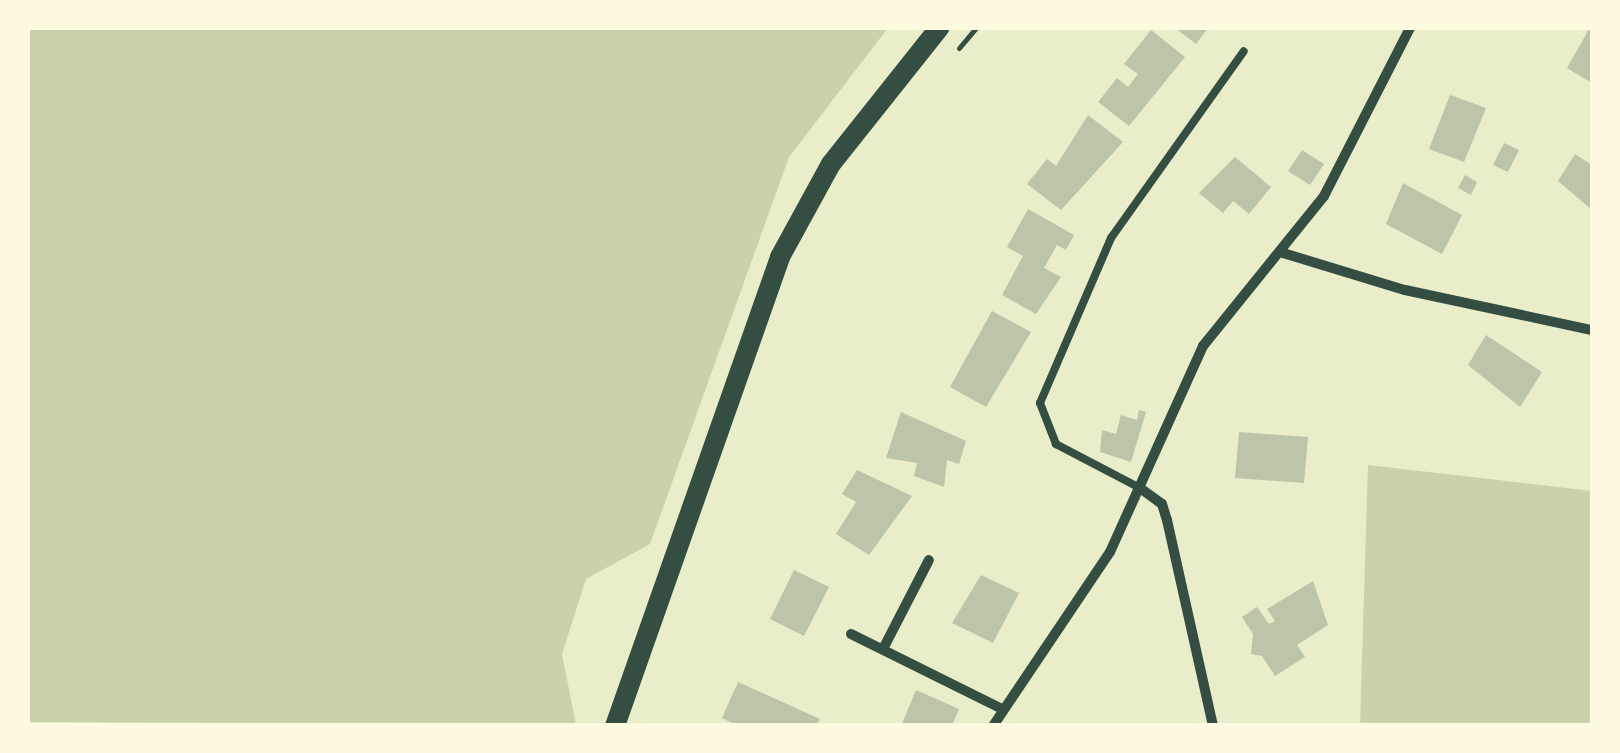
<!DOCTYPE html>
<html>
<head>
<meta charset="utf-8">
<style>
	body { margin:0 }
	#map { position:relative; width:1620px; height:753px; overflow:hidden; background:#e9edc9; font-family:Quicksand,sans-serif }
	div>[style] { position:absolute }
	.green>* { inset:0; background:#cad2ad }
	.building>* { inset:0; background:#bcc5a7 }
	.path>* { height:5px; margin:-2.5px; padding:0 2.5px; transform-origin:2.5px; border-radius:2.5px; background:#344e41 }
	.service>* { height:8px; margin:-4px; padding:0 4px; transform-origin:4px; border-radius:4px; background:#344e41 }
	.minor>* { height:10px; margin:-5px; padding:0 5px; transform-origin:5px; border-radius:5px; background:#344e41 }
	.secondary>* { height:20px; margin:-10px; padding:0 10px; transform-origin:10px; border-radius:10px; background:#344e41 }
	span { translate:-50% -50%; white-space:nowrap; text-align:center; line-height:1.15; -webkit-text-stroke:8px #fefae0; paint-order:stroke }
	.frame { position:absolute; inset:0; border:30px solid #fefae0; pointer-events:none }
</style>
</head>
<body>
<div id="map">
	<div class="green">
		<div style="clip-path:polygon(28px 28px,888px 28px,789px 157px,650px 544px,586px 579px,562px 654px,576px 725px,28px 722px)"></div>
		<div style="clip-path:polygon(1368px 465px,1592px 491px,1592px 725px,1360px 725px)"></div>
	</div>
	<div class="building">
		<div style="clip-path:polygon(1175px 28px,1208px 28px,1196px 44px)"></div>
		<div style="clip-path:polygon(1589px 29px,1592px 31px,1592px 83px,1567px 68px)"></div>
		<div style="clip-path:polygon(1151px 30px,1185px 57px,1129px 126px,1098px 102px,1117px 78px,1128px 87px,1138px 74px,1124px 64px)"></div>
		<div style="clip-path:polygon(1450px 95px,1486px 108px,1464px 162px,1429px 149px)"></div>
		<div style="clip-path:polygon(1088px 115px,1123px 142px,1061px 210px,1027px 184px,1047px 159px,1056px 166px)"></div>
		<div style="clip-path:polygon(1504px 143px,1519px 150px,1508px 172px,1493px 165px)"></div>
		<div style="clip-path:polygon(1302px 150px,1324px 164px,1310px 185px,1288px 171px)"></div>
		<div style="clip-path:polygon(1575px 154px,1592px 165px,1592px 210px,1558px 181px)"></div>
		<div style="clip-path:polygon(1235px 157px,1271px 187px,1249px 214px,1233px 201px,1223px 213px,1199px 193px)"></div>
		<div style="clip-path:polygon(1465px 175px,1477px 182px,1471px 195px,1458px 188px)"></div>
		<div style="clip-path:polygon(1403px 183px,1462px 215px,1442px 254px,1386px 224px)"></div>
		<div style="clip-path:polygon(1028px 209px,1074px 235px,1066px 250px,1057px 245px,1044px 268px,1061px 277px,1036px 314px,1002px 295px,1023px 256px,1007px 247px)"></div>
		<div style="clip-path:polygon(992px 311px,1031px 332px,986px 407px,950px 387px)"></div>
		<div style="clip-path:polygon(1486px 335px,1542px 372px,1520px 407px,1468px 365px)"></div>
		<div style="clip-path:polygon(1139px 410px,1146px 412px,1131px 462px,1100px 452px,1102px 430px,1116px 434px,1121px 415px,1137px 420px)"></div>
		<div style="clip-path:polygon(901px 412px,966px 441px,959px 464px,947px 460px,944px 487px,914px 476px,917px 463px,886px 458px)"></div>
		<div style="clip-path:polygon(1239px 432px,1308px 437px,1304px 483px,1235px 478px)"></div>
		<div style="clip-path:polygon(857px 470px,912px 496px,869px 555px,836px 534px,856px 502px,842px 494px)"></div>
		<div style="clip-path:polygon(794px 570px,829px 587px,804px 636px,770px 619px)"></div>
		<div style="clip-path:polygon(981px 575px,1019px 593px,993px 643px,952px 623px)"></div>
		<div style="clip-path:polygon(1313px 581px,1328px 625px,1297px 645px,1305px 657px,1275px 676px,1262px 656px,1251px 654px,1253px 634px,1242px 617px,1257px 607px,1269px 624px,1275px 621px,1267px 609px)"></div>
		<div style="clip-path:polygon(738px 682px,820px 719px,817px 726px,738px 726px,722px 718px)"></div>
		<div style="clip-path:polygon(916px 690px,959px 709px,952px 726px,901px 726px)"></div>
	</div>
	<div class="path">
		<div style="left:959px;top:48px;width:26px;rotate:-50deg"></div>
	</div>
	<div class="service">
		<div style="left:1140px;top:488px;width:95px;rotate:-152.4deg"></div>
		<div style="left:1056px;top:444px;width:44px;rotate:-111.3deg"></div>
		<div style="left:1040px;top:403px;width:180px;rotate:-66.7deg"></div>
		<div style="left:1111px;top:238px;width:229px;rotate:-54.6deg"></div>
	</div>
	<div class="minor">
		<div style="left:1283px;top:253px;width:127px;rotate:16.9deg"></div>
		<div style="left:1405px;top:290px;width:191px;rotate:12.1deg"></div>
		<div style="left:1140px;top:488px;width:27px;rotate:36deg"></div>
		<div style="left:1162px;top:504px;width:17px;rotate:73deg"></div>
		<div style="left:1167px;top:520px;width:211px;rotate:77.4deg"></div>
		<div style="left:851px;top:634px;width:169px;rotate:26.4deg"></div>
		<div style="left:883px;top:649px;width:100px;rotate:-62.7deg"></div>
		<div style="left:993px;top:726px;width:210px;rotate:-56.1deg"></div>
		<div style="left:1110px;top:552px;width:226px;rotate:-65.7deg"></div>
		<div style="left:1203px;top:346px;width:193px;rotate:-51.1deg"></div>
		<div style="left:1324px;top:196px;width:189px;rotate:-62.9deg"></div>
	</div>
	<div class="secondary">
		<div style="left:615px;top:726px;width:497px;rotate:-70.6deg"></div>
		<div style="left:780px;top:257px;width:106px;rotate:-61.3deg"></div>
		<div style="left:831px;top:164px;width:174px;rotate:-51.5deg"></div>
	</div>
	<div class="frame"></div>
</div>
</body>
</html>
